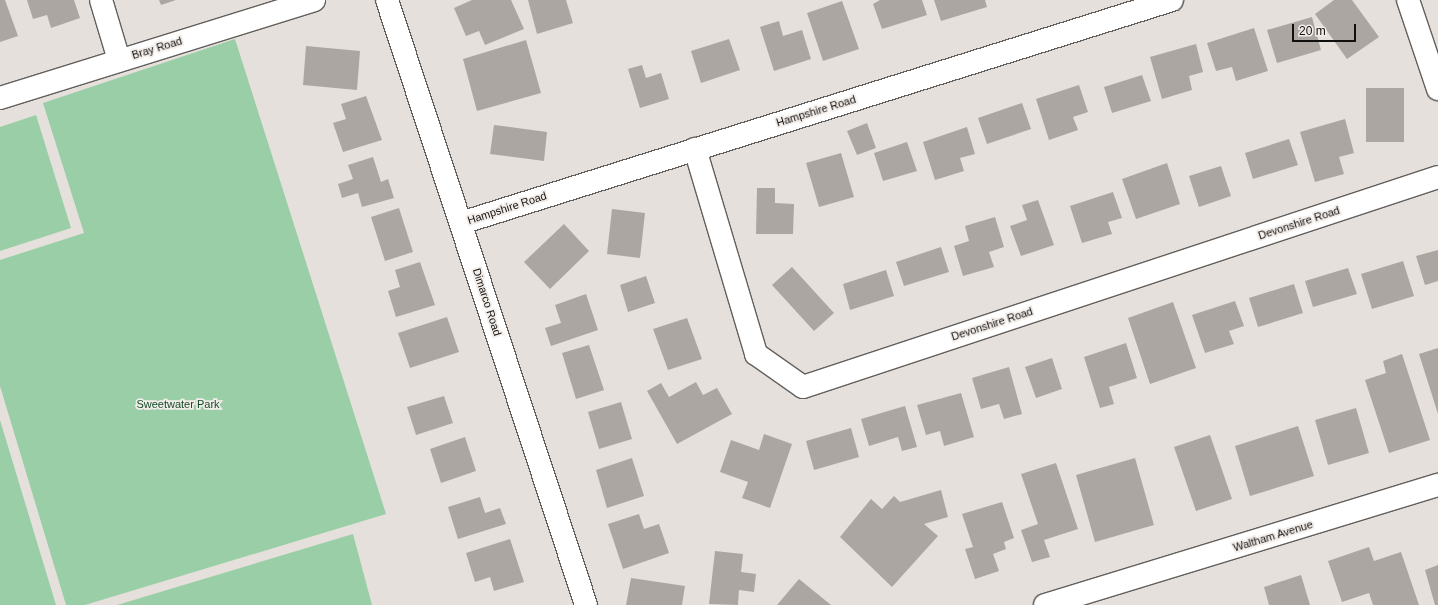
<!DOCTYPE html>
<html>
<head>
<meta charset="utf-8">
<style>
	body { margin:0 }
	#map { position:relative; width:1438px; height:605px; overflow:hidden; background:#e5e0dc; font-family:Helvetica,sans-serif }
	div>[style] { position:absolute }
	.green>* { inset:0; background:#9acea6 }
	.building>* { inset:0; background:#aba6a2 }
	.roads { filter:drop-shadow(1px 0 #635f5c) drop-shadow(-1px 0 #635f5c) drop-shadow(0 1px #635f5c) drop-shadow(0 -1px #635f5c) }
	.street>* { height:22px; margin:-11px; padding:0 11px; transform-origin:11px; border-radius:11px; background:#fff }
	span { translate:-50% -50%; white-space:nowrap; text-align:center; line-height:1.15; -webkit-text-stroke:3.5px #f2ede9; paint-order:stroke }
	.street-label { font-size:11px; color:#11100f }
	.park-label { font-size:11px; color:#134b28 }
	.scale { position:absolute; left:1292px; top:24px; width:64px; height:18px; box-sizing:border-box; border:2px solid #11100f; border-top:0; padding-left:5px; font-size:12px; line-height:14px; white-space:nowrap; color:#11100f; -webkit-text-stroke:3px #f2ede9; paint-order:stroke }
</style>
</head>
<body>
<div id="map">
	<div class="green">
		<div style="clip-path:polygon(235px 39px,386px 514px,85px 605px,66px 605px,0 386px,0 260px,84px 233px,43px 103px)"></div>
		<div style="clip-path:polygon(36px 115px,71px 228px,0 251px,0 127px)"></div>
		<div style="clip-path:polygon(0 420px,56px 605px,0 605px)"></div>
		<div style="clip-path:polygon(353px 534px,372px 605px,117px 605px)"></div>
	</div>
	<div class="building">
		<div style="clip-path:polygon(0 0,5px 0,18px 36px,0 42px)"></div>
		<div style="clip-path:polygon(27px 0,74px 0,80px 18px,51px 28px,47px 15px,33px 19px)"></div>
		<div style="clip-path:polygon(159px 0,176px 0,161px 5px)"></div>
		<div style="clip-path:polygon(472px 0,511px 0,524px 29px,485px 45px,479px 31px,466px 36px,454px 8px)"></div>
		<div style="clip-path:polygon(528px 0,566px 0,573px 23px,537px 34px)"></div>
		<div style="clip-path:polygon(880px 0,922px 0,927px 15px,882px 29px,873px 4px)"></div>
		<div style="clip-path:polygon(934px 0,985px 0,987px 7px,941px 21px)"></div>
		<div style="clip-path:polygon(1334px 0,1352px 0,1379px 37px,1347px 59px,1315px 14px)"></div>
		<div style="clip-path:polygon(842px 1px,859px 49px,823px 61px,807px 13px)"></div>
		<div style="clip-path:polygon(1312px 17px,1321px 50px,1277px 63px,1267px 30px)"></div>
		<div style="clip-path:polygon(779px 21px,783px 36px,802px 30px,811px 59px,774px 71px,760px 27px)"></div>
		<div style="clip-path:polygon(1254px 28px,1268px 71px,1236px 81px,1232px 67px,1216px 71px,1207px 43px)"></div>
		<div style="clip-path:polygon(729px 39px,740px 70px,701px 83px,691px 51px)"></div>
		<div style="clip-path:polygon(526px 40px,541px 93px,477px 111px,463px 59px)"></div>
		<div style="clip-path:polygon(1196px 44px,1203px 72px,1189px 76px,1192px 90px,1162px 99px,1150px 57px)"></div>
		<div style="clip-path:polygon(306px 46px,360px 51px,357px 90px,303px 85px)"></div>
		<div style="clip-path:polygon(642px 65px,646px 78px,661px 73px,669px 99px,640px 108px,628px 69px)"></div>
		<div style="clip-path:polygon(1142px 75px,1151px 101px,1112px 113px,1104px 87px)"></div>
		<div style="clip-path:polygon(1079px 85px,1088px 112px,1073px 117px,1078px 130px,1049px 140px,1036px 99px)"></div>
		<div style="clip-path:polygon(1366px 88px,1404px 88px,1404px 142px,1366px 142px)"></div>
		<div style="clip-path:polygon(366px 96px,382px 140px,343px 152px,333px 123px,346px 119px,341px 104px)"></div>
		<div style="clip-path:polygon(1022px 103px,1031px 129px,987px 144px,978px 118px)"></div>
		<div style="clip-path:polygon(1345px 119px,1354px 153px,1339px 157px,1344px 174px,1315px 182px,1300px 132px)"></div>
		<div style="clip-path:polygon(867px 123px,876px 148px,857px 155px,847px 131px)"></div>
		<div style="clip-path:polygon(494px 125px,547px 132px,544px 161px,490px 154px)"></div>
		<div style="clip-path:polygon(967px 127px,975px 154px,960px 158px,964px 171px,935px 180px,923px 142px)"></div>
		<div style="clip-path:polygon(1289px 139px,1298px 165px,1253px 179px,1245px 153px)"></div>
		<div style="clip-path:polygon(907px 142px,917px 171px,883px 181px,874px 153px)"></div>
		<div style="clip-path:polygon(841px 153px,854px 197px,819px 207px,806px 163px)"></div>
		<div style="clip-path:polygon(373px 157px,381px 182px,388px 179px,394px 198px,362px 207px,358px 193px,342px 198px,338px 184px,353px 179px,348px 165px)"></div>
		<div style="clip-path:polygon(1167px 163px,1180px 204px,1136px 219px,1122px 179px)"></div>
		<div style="clip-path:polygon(1221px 166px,1231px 196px,1199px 207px,1189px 176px)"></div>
		<div style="clip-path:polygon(757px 188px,775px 188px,775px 203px,794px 204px,793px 234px,756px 234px)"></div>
		<div style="clip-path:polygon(1113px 192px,1122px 218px,1108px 222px,1112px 234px,1082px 243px,1070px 206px)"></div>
		<div style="clip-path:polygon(1038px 200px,1054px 245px,1021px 256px,1010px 226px,1027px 220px,1022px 205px)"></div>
		<div style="clip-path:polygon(399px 208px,413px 252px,385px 261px,371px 217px)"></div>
		<div style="clip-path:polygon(612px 209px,645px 213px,640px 258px,607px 254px)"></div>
		<div style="clip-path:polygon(995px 217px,1004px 247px,989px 252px,994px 267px,963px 276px,954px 246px,969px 241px,965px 226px)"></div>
		<div style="clip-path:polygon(564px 224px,589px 251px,550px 289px,524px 262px)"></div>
		<div style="clip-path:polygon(941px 247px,949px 272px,904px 286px,896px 262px)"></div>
		<div style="clip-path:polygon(1438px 250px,1438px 281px,1425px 285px,1416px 256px)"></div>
		<div style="clip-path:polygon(1403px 261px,1414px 296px,1372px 309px,1361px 274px)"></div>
		<div style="clip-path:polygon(420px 262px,435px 305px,396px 317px,388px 291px,400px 287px,395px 270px)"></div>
		<div style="clip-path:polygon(792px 267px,834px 313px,814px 331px,772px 285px)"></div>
		<div style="clip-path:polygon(1348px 268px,1357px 294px,1313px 307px,1305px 281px)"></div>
		<div style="clip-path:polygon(886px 270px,894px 296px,850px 310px,843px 284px)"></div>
		<div style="clip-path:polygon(646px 276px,655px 303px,628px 312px,620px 285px)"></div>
		<div style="clip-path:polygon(1294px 284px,1303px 313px,1258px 327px,1249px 298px)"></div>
		<div style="clip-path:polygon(586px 294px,598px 330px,551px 346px,545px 328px,561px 323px,555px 305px)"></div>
		<div style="clip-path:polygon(1235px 301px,1244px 326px,1229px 331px,1234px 344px,1205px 353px,1192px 315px)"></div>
		<div style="clip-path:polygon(1173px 302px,1196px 368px,1150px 384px,1128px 318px)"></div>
		<div style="clip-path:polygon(447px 317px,459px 352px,410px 368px,398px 333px)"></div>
		<div style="clip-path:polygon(687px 318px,702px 359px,668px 370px,653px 329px)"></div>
		<div style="clip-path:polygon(1126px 343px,1137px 378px,1109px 387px,1114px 404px,1100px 408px,1084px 357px)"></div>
		<div style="clip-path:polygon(589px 345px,604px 390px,576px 399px,562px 353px)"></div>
		<div style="clip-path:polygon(1438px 348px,1438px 414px,1419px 354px)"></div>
		<div style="clip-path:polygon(1402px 354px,1430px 440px,1389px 453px,1365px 380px,1386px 373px,1383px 361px)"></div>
		<div style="clip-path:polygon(1052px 358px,1062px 389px,1036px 398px,1025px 367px)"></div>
		<div style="clip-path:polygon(1009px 367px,1022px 414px,1004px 419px,999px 404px,981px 409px,972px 378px)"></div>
		<div style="clip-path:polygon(696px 382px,703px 395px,717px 388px,732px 414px,677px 444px,647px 391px,661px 383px,669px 397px)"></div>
		<div style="clip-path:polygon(961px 393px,974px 437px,944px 446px,940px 431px,926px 435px,917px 405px)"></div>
		<div style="clip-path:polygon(444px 396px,453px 423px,416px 435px,407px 407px)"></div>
		<div style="clip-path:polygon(621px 402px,632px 439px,599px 449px,588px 412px)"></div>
		<div style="clip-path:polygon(905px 406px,917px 447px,902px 451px,898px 437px,869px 446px,861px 419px)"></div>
		<div style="clip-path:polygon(1356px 408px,1369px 453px,1328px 465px,1315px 420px)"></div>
		<div style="clip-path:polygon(1298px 426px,1314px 476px,1250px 496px,1235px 446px)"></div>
		<div style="clip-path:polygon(851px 428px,859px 457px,814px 470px,806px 441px)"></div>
		<div style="clip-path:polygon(764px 434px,792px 444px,770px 508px,742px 498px,748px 482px,720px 472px,731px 440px,759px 450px)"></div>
		<div style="clip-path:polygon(1210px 435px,1232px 499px,1196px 511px,1174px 447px)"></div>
		<div style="clip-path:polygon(465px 437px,476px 471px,441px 483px,430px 449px)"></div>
		<div style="clip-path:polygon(632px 458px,644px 496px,607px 508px,596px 470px)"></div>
		<div style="clip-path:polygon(1135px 458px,1154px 525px,1095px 542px,1076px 475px)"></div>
		<div style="clip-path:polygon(1056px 463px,1078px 529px,1044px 540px,1050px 557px,1032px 562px,1021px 530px,1038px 524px,1021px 474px)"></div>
		<div style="clip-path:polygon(941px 490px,948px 517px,924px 524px,938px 536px,892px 587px,840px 537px,871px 499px,882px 509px,894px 496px,900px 502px)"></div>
		<div style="clip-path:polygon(480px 497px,485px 513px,500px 508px,506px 524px,458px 539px,448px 507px)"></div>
		<div style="clip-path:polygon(1002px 502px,1014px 538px,1004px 542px,1006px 549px,993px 554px,999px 571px,975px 579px,965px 549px,973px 547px,962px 514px)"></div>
		<div style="clip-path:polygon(639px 514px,644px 529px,659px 524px,669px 553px,623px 569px,608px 524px)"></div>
		<div style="clip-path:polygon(510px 539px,524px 582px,494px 591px,490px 577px,475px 582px,466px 553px)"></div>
		<div style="clip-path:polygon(1369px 547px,1374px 561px,1401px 552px,1419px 605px,1373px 605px,1369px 593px,1342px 602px,1328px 561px)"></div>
		<div style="clip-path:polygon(715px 551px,743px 554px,741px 572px,756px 574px,754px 592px,739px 590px,738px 605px,709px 604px)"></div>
		<div style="clip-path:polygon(1438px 565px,1438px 605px,1435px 605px,1425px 570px)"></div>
		<div style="clip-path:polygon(1301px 575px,1310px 605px,1269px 605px,1264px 587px)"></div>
		<div style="clip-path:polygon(631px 578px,685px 586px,682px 605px,626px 605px)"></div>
		<div style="clip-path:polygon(799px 579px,831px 605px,777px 605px)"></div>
	</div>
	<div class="roads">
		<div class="street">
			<div style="left:101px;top:0;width:63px;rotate:73.3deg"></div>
			<div style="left:387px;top:0;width:637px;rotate:71.79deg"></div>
			<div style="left:1408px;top:0;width:94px;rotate:71.4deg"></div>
			<div style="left:0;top:98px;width:329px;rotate:-17.3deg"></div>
			<div style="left:695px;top:149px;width:214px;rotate:73.4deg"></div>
			<div style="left:756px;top:354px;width:57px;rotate:35.1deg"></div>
			<div style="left:803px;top:387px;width:669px;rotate:-18.3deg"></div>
			<div style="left:461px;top:223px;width:745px;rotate:-17.41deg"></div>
			<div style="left:1045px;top:605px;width:411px;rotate:-17deg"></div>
		</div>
	</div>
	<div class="street-label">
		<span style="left:157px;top:48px;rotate:-17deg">Bray Road</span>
		<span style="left:816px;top:111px;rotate:-17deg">Hampshire Road</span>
		<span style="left:507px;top:208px;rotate:-18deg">Hampshire Road</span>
		<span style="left:1299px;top:223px;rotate:-18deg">Devonshire Road</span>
		<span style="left:487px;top:302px;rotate:72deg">Dimarco Road</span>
		<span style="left:992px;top:324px;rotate:-18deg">Devonshire Road</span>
		<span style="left:1273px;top:536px;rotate:-17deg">Waltham Avenue</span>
	</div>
	<div class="park-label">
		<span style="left:178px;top:404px">Sweetwater Park</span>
	</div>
	<div class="scale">20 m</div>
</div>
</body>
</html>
